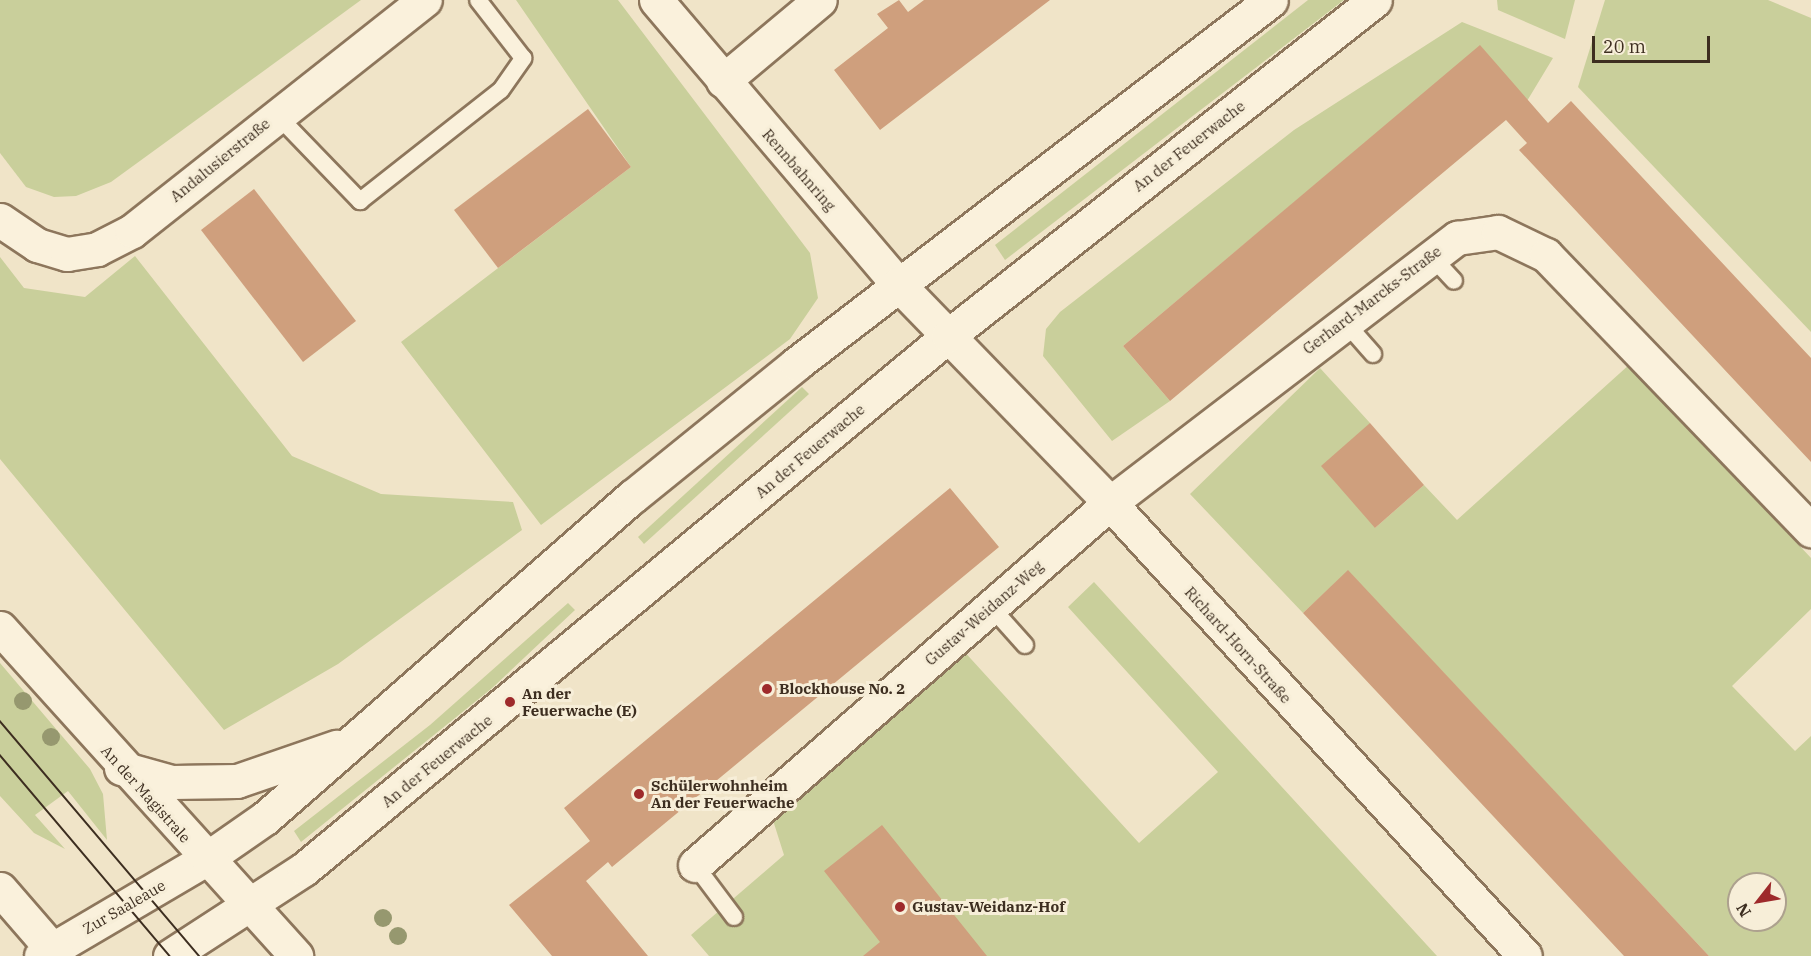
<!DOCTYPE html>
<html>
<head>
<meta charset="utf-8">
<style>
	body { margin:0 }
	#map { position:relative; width:1811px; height:956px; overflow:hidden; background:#f0e4c8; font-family:"IBM Plex Serif",serif }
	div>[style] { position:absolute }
	.green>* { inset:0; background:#c9cf9b }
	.building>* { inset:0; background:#cf9f7d }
	.roads { filter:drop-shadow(2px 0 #8d765c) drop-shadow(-2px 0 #8d765c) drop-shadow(0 2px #8d765c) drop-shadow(0 -2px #8d765c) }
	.service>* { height:16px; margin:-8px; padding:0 8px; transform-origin:8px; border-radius:8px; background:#faf1dc }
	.minor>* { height:33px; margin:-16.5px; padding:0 16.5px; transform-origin:16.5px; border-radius:16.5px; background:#faf1dc }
	.tertiary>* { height:33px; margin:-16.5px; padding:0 16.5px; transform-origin:16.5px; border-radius:16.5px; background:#faf1dc }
	.secondary>* { height:33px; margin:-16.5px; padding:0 16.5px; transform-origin:16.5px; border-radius:16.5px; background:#faf1dc }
	.tram>* { height:1.5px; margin:-0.75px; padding:0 0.75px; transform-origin:0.75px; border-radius:0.75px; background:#3d2e20 }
	.trees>* { width:18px; height:18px; margin:-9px; border-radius:50%; background:#96986f }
	.dots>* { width:16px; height:16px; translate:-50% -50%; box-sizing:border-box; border:3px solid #f7eed8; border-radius:50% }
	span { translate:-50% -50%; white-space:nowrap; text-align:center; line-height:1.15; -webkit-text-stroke:6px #f7eed8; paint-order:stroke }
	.street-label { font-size:15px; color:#3d2e20 }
	.poi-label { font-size:15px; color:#3d2e20; font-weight:700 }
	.left { translate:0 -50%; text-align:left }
	.north { position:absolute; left:1727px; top:872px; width:60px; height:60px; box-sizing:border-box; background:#f7eed8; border:2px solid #ada18e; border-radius:50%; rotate:239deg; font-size:16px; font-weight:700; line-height:24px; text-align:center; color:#3d2e20 }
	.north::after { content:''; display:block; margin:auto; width:21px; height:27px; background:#9e2a2b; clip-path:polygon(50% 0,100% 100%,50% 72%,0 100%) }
	.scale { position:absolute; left:1592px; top:36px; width:118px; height:27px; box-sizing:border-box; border:3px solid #3d2e20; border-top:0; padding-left:8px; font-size:18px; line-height:21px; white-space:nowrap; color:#3d2e20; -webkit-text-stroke:4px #f7eed8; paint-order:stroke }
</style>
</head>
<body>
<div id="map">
	<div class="green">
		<div style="clip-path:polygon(0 0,361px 0,111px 182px,76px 196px,54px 197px,26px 187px,0 153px)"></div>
		<div style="clip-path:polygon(516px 0,618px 0,810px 253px,818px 298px,790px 339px,541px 525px,401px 342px,631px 167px)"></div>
		<div style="clip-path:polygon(1308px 0,1344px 0,1005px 260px,995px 245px)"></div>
		<div style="clip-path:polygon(1497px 0,1575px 0,1565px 39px,1498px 10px)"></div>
		<div style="clip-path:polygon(1605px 0,1768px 0,1811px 18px,1811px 332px,1578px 87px)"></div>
		<div style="clip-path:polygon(1462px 22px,1553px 58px,1527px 101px,1480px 46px,1123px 346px,1170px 401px,1112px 441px,1043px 356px,1046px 329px,1060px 312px,1294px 130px)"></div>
		<div style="clip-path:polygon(135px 256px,292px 456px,381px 494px,513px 502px,522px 530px,338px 664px,224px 730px,0 459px,0 257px,24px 288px,85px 297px)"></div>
		<div style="clip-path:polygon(evenodd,1630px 364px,1811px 558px,1811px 609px,1732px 686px,1795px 751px,1811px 736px,1811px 956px,1709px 956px,1348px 571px,1303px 613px,1190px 494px,1320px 368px,1370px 423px,1375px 528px,1424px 485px,1457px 520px,1630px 364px,1739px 884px,1775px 884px,1775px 920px,1739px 920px,1739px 884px)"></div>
		<div style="clip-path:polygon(802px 387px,809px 394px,644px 544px,638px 537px)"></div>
		<div style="clip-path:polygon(1094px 582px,1437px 956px,709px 956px,691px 935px,784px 855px,771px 814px,961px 648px,1139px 843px,1218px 772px,1068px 607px)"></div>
		<div style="clip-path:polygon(568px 603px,575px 610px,491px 689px,301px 842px,294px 831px,430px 725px)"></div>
		<div style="clip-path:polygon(0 663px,90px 769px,103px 794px,107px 840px,68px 791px,35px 815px,65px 849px,34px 833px,0 796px)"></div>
	</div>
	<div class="building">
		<div style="clip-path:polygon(899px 0,908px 12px,924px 0,1050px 0,880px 130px,834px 70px,888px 28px,877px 14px)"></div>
		<div style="clip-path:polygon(1480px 45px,1548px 123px,1571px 101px,1811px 358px,1811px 462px,1519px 150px,1527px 143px,1506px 120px,1170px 401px,1123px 346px)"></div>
		<div style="clip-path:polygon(588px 109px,631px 167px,498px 268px,454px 210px)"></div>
		<div style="clip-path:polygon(254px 189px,356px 321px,303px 362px,201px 230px)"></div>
		<div style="clip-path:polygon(1370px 423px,1424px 485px,1375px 528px,1321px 466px)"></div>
		<div style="clip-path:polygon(950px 488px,999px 547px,612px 867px,608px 862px,586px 881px,648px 956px,552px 956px,509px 905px,590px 841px,564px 808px)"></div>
		<div style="clip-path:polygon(1348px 570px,1709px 956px,1624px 956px,1567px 895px,1303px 613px)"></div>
		<div style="clip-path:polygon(882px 825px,987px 956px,863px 956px,880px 942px,824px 871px)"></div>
	</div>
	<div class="roads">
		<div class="service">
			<div style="left:277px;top:115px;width:120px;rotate:46deg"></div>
			<div style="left:360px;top:201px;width:179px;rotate:-38.2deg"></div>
			<div style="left:501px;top:90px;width:39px;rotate:-55deg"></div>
			<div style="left:523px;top:58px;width:73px;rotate:-127.8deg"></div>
			<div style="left:1430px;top:255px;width:35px;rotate:47deg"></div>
			<div style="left:1344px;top:321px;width:44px;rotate:48.7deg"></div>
			<div style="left:991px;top:607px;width:51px;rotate:48.2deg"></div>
			<div style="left:695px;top:865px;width:65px;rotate:53.1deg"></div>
		</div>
		<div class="minor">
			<div style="left:656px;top:0;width:373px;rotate:49.6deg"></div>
			<div style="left:898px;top:284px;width:305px;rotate:45.9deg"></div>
			<div style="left:1110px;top:503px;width:614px;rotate:47.51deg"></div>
			<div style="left:723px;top:81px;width:126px;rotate:-39.9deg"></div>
			<div style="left:0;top:220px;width:45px;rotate:34deg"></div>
			<div style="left:37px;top:245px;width:31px;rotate:17deg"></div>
			<div style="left:67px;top:254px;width:30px;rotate:-9deg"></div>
			<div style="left:97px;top:249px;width:39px;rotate:-27deg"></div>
			<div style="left:132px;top:231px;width:373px;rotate:-38.3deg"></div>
			<div style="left:695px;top:865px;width:551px;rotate:-41.1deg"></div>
			<div style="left:1110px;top:503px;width:437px;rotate:-37.4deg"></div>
			<div style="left:1457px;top:238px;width:41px;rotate:-8.3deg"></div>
			<div style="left:1498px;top:232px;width:53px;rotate:25.6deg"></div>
			<div style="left:1546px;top:255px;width:382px;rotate:46.1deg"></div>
		</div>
		<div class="tertiary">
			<div style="left:121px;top:768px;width:53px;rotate:15.4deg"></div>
			<div style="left:172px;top:782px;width:65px;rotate:-0.9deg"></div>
			<div style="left:237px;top:781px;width:105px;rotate:-19deg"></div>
			<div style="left:41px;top:956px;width:191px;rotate:-30.5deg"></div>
			<div style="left:206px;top:859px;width:72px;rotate:-34.8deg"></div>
			<div style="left:265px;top:818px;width:488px;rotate:-41.2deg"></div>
			<div style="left:632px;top:497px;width:211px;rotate:-39deg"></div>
			<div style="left:796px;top:364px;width:598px;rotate:-37.46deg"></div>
			<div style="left:170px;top:956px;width:160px;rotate:-33deg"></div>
			<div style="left:304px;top:869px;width:836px;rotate:-39.61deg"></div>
			<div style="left:948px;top:336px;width:543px;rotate:-38.2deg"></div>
		</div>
		<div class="secondary">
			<div style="left:0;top:628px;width:442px;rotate:47.9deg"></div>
			<div style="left:0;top:889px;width:89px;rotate:49.1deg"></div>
		</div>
	</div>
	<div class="tram">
		<div style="left:0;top:721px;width:308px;rotate:49.7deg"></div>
		<div style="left:0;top:755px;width:263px;rotate:49.8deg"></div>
	</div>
	<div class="trees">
		<div style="left:23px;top:701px"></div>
		<div style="left:51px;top:737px"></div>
		<div style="left:383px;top:918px"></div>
		<div style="left:398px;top:936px"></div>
	</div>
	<div class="dots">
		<div style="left:767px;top:689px;background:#9e2a2b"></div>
		<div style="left:510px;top:702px;background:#9e2a2b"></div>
		<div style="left:639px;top:794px;background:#9e2a2b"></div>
		<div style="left:900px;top:907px;background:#9e2a2b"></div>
	</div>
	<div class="street-label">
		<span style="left:1189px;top:146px;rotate:-38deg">An der Feuerwache</span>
		<span style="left:220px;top:160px;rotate:-39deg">Andalusierstraße</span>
		<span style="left:799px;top:170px;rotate:49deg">Rennbahnring</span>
		<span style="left:1372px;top:300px;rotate:-37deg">Gerhard-Marcks-Straße</span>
		<span style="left:810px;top:451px;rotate:-40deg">An der Feuerwache</span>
		<span style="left:984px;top:613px;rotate:-41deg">Gustav-Weidanz-Weg</span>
		<span style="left:1238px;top:645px;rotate:48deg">Richard-Horn-Straße</span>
		<span style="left:437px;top:761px;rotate:-39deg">An der Feuerwache</span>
		<span style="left:146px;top:794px;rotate:48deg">An der Magistrale</span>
		<span style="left:124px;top:907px;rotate:-30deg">Zur Saaleaue</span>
	</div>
	<div class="poi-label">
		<span class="left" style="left:779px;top:689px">Blockhouse No. 2</span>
		<span class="left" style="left:522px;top:702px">An der<br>Feuerwache (E)</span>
		<span class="left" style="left:651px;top:794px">Schülerwohnheim<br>An der Feuerwache</span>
		<span class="left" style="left:912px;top:907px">Gustav-Weidanz-Hof</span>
	</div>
	<div class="north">N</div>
	<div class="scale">20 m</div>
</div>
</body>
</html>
